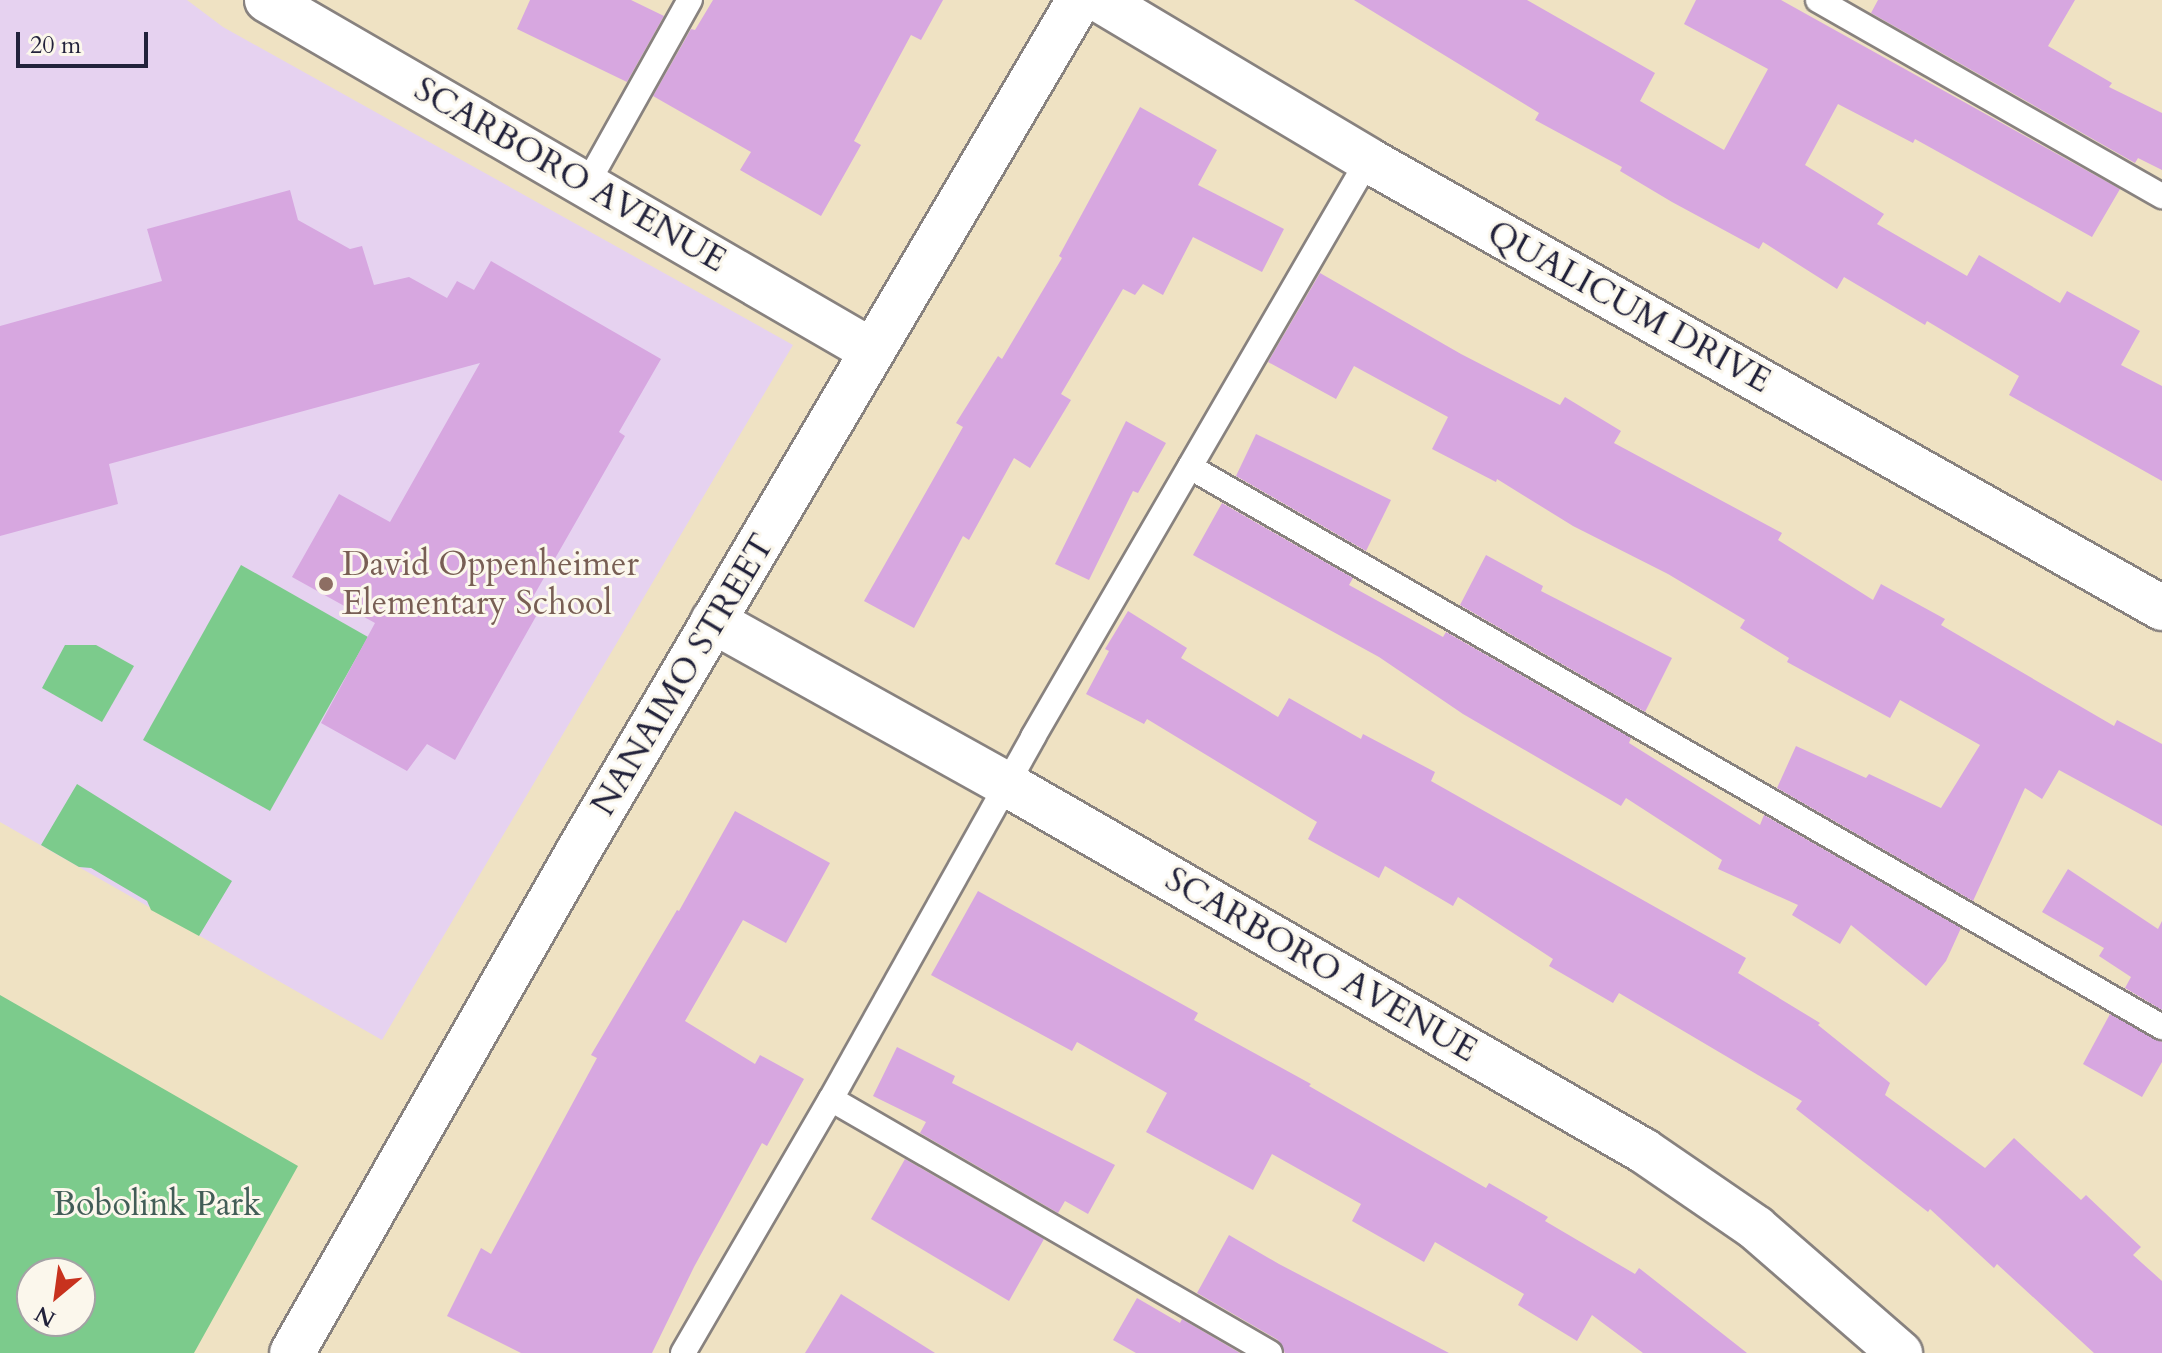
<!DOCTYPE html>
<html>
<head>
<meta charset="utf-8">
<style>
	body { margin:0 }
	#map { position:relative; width:2162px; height:1353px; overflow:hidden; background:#efe2c3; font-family:Cardo,serif }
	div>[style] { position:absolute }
	.built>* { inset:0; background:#e6d2f0 }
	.green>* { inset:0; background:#7ccb8c }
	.building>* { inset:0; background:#d7a7e0 }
	.roads { filter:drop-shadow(2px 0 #88827f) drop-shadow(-2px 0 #88827f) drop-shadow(0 2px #88827f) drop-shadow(0 -2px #88827f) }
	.service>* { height:24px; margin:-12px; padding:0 12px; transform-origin:12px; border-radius:12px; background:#fff }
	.minor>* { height:44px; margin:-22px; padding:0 22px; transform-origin:22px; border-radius:22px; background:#fff }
	.dots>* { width:22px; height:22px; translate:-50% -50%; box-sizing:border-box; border:4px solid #fbf7ec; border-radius:50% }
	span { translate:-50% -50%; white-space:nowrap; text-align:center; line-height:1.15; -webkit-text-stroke:6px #fbf7ec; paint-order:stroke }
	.street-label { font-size:34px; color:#22223b }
	.education-label { font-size:34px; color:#785e54 }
	.left { translate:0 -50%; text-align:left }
	.park-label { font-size:34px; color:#425d57 }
	.north { position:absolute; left:16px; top:1257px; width:80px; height:80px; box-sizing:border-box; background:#fbf7ec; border:2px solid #a4a2a5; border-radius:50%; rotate:209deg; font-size:22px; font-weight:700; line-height:32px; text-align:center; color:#22223b }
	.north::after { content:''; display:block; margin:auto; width:28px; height:36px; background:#c8321e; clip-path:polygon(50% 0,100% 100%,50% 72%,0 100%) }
	.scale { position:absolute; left:16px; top:32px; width:132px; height:36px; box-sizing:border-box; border:4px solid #22223b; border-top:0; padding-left:10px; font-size:24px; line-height:28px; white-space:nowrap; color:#22223b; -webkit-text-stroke:6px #fbf7ec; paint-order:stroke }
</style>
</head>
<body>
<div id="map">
	<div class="built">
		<div style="clip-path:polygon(0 0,187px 0,223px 27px,793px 345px,382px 1040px,0 822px)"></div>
	</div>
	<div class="green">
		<div style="clip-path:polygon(241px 565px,368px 637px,270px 811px,143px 740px)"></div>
		<div style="clip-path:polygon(65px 645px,96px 645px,134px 666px,102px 722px,42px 688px)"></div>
		<div style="clip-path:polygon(77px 784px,232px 881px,199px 936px,151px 910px,147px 901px,91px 868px,79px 867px,41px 845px)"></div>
		<div style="clip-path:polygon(evenodd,0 995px,298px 1166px,194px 1353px,0 1353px,0 995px,32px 1273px,80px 1273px,80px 1321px,32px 1321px,32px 1273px)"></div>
	</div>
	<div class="building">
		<div style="clip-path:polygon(530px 0,631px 0,664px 16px,627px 82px,517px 29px)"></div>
		<div style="clip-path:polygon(713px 0,943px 0,921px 40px,911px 35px,854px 141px,861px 145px,821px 216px,740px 170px,751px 152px,653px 96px,691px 29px,695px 30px)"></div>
		<div style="clip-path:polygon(1354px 0,1527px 0,1655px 73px,1640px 101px,1724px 150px,1768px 69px,1684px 24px,1696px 0,1781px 0,2120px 189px,2092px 237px,1915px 139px,1913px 143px,1838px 104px,1805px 165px,1884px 214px,1877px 224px,1967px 276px,1979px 255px,2060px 303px,2067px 291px,2140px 331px,2121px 365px,2162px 386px,2162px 481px,2009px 395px,2019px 376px,1927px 321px,1925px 325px,1844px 277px,1837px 289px,1763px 242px,1759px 249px,1672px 202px,1620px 171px,1622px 167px,1535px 120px,1539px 113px)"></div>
		<div style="clip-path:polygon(1878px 0,2075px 0,2048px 46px,2112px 83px,2109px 87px,2162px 113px,2162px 170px,2138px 158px,2135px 163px,1871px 13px)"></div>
		<div style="clip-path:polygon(1140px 107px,1217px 150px,1198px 185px,1284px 229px,1262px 272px,1193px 237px,1163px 295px,1143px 284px,1135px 295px,1123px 289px,1061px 394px,1071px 400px,1030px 468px,1014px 458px,969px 540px,963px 536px,914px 628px,864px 601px,963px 427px,956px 423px,998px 356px,1002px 359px,1062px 258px,1059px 256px)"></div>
		<div style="clip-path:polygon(290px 190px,298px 220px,350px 249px,362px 246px,374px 285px,409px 277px,447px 298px,457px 281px,474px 290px,491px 261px,661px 359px,619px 432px,625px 436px,529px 604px,539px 611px,455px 760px,427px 744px,407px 771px,321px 723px,375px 623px,292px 577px,339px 494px,390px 522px,480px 363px,109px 464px,118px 504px,0 536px,0 326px,162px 281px,147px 229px)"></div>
		<div style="clip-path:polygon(1320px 273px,1461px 354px,1560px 405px,1565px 397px,1621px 431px,1614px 443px,1782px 533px,1778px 540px,1873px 600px,1881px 584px,1945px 619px,1941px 625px,2114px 726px,2117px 720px,2162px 744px,2162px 826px,2059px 770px,2042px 799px,2025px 788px,1973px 901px,1777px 788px,1796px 746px,1866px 778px,1869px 774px,1941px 808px,1980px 745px,1900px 700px,1890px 718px,1787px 662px,1789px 658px,1740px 628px,1745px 620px,1668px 574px,1573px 526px,1497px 479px,1496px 482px,1432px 449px,1448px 417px,1354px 366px,1336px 399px,1268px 362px)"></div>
		<div style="clip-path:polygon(1126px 421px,1166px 443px,1138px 493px,1133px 491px,1089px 580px,1055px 564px)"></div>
		<div style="clip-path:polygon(1256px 434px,1391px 500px,1366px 551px,1236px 476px)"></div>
		<div style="clip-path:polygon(1222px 503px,1353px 578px,1349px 585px,1443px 637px,1446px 632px,1631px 738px,1629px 743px,1760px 825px,1764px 815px,1961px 928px,1946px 961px,1926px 986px,1851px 925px,1840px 944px,1792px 915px,1798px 905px,1718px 869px,1722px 860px,1626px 798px,1621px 806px,1463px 714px,1379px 657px,1193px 555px)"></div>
		<div style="clip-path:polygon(1486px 555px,1543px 586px,1541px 591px,1672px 658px,1645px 712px,1460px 605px)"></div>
		<div style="clip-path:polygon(1128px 611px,1187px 648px,1181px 658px,1278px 717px,1289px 698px,1361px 739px,1363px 734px,1435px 772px,1431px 781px,1746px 958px,1738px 973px,1820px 1023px,1818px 1025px,1890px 1083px,1885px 1095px,1985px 1168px,2014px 1138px,2081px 1200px,2086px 1195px,2141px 1247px,2133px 1255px,2162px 1281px,2162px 1353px,2094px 1353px,1997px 1264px,1994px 1268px,1930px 1209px,1928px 1212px,1796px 1109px,1802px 1101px,1619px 993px,1613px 1003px,1549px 966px,1553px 959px,1458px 897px,1453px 906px,1385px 866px,1379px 878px,1308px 839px,1317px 822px,1147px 719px,1144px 724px,1086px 694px,1109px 651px,1105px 649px)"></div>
		<div style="clip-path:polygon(735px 811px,830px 863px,786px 943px,743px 920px,685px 1021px,755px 1064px,760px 1055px,804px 1079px,767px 1146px,762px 1143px,694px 1267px,652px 1353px,521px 1353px,447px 1316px,481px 1248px,491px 1254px,597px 1058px,591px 1055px,677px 910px,679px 911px)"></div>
		<div style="clip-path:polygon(2068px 869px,2158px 929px,2162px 921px,2162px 1010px,2125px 988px,2131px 977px,2099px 956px,2104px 948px,2042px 912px)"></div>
		<div style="clip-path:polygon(978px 891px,1198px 1013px,1194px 1020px,1311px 1084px,1309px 1086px,1486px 1188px,1489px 1183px,1548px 1217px,1545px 1221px,1635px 1274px,1639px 1268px,1747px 1353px,1643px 1353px,1592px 1315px,1577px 1341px,1518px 1305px,1524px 1294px,1435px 1242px,1424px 1262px,1352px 1221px,1361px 1204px,1272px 1154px,1253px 1190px,1146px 1132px,1167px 1093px,1077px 1042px,1072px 1051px,931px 975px)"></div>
		<div style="clip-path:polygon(2110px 1014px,2162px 1042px,2162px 1062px,2142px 1097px,2083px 1064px)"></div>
		<div style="clip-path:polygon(897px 1047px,955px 1076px,952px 1083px,1115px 1165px,1088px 1214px,1065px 1201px,1058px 1213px,920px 1133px,926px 1122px,873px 1096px)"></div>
		<div style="clip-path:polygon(905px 1159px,1044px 1239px,1009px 1301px,871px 1219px)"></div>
		<div style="clip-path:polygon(1229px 1235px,1279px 1264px,1449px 1353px,1285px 1353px,1278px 1340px,1197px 1293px)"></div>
		<div style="clip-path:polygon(841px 1294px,935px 1353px,805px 1353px)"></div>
		<div style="clip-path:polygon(1137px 1298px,1180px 1323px,1182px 1319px,1240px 1353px,1136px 1353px,1113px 1340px)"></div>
	</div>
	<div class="roads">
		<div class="service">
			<div style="left:1818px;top:0;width:396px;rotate:29.7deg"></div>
			<div style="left:587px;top:184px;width:211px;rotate:-60.8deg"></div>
			<div style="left:1190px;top:467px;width:1122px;rotate:29.95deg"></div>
			<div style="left:831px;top:1099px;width:507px;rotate:30.05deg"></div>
			<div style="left:683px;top:1353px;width:294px;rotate:-59.8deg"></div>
			<div style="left:831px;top:1099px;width:415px;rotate:-60.8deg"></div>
			<div style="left:1033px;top:737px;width:667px;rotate:-59.86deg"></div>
		</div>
		<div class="minor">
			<div style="left:267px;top:0;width:699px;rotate:30.12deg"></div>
			<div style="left:1100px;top:0;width:312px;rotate:30.8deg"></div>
			<div style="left:1368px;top:160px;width:912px;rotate:29.43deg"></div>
			<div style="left:713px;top:621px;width:338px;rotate:29.1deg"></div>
			<div style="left:1008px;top:785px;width:734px;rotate:29.92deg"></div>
			<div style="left:1644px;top:1151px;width:136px;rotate:34.5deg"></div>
			<div style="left:1756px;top:1228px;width:191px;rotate:41deg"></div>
			<div style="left:292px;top:1353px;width:579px;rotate:-60.29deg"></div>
			<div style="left:579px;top:850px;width:986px;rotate:-59.53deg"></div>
		</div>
	</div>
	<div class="dots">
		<div style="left:326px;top:584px;background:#8d6e63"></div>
	</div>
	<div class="street-label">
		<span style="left:570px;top:175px;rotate:30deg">SCARBORO AVENUE</span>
		<span style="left:1629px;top:307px;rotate:29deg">QUALICUM DRIVE</span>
		<span style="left:683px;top:675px;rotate:-59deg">NANAIMO STREET</span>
		<span style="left:1321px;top:965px;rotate:30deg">SCARBORO AVENUE</span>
	</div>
	<div class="education-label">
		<span class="left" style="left:342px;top:584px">David Oppenheimer<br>Elementary School</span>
	</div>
	<div class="park-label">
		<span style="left:157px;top:1205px">Bobolink Park</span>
	</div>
	<div class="north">N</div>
	<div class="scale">20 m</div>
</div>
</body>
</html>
